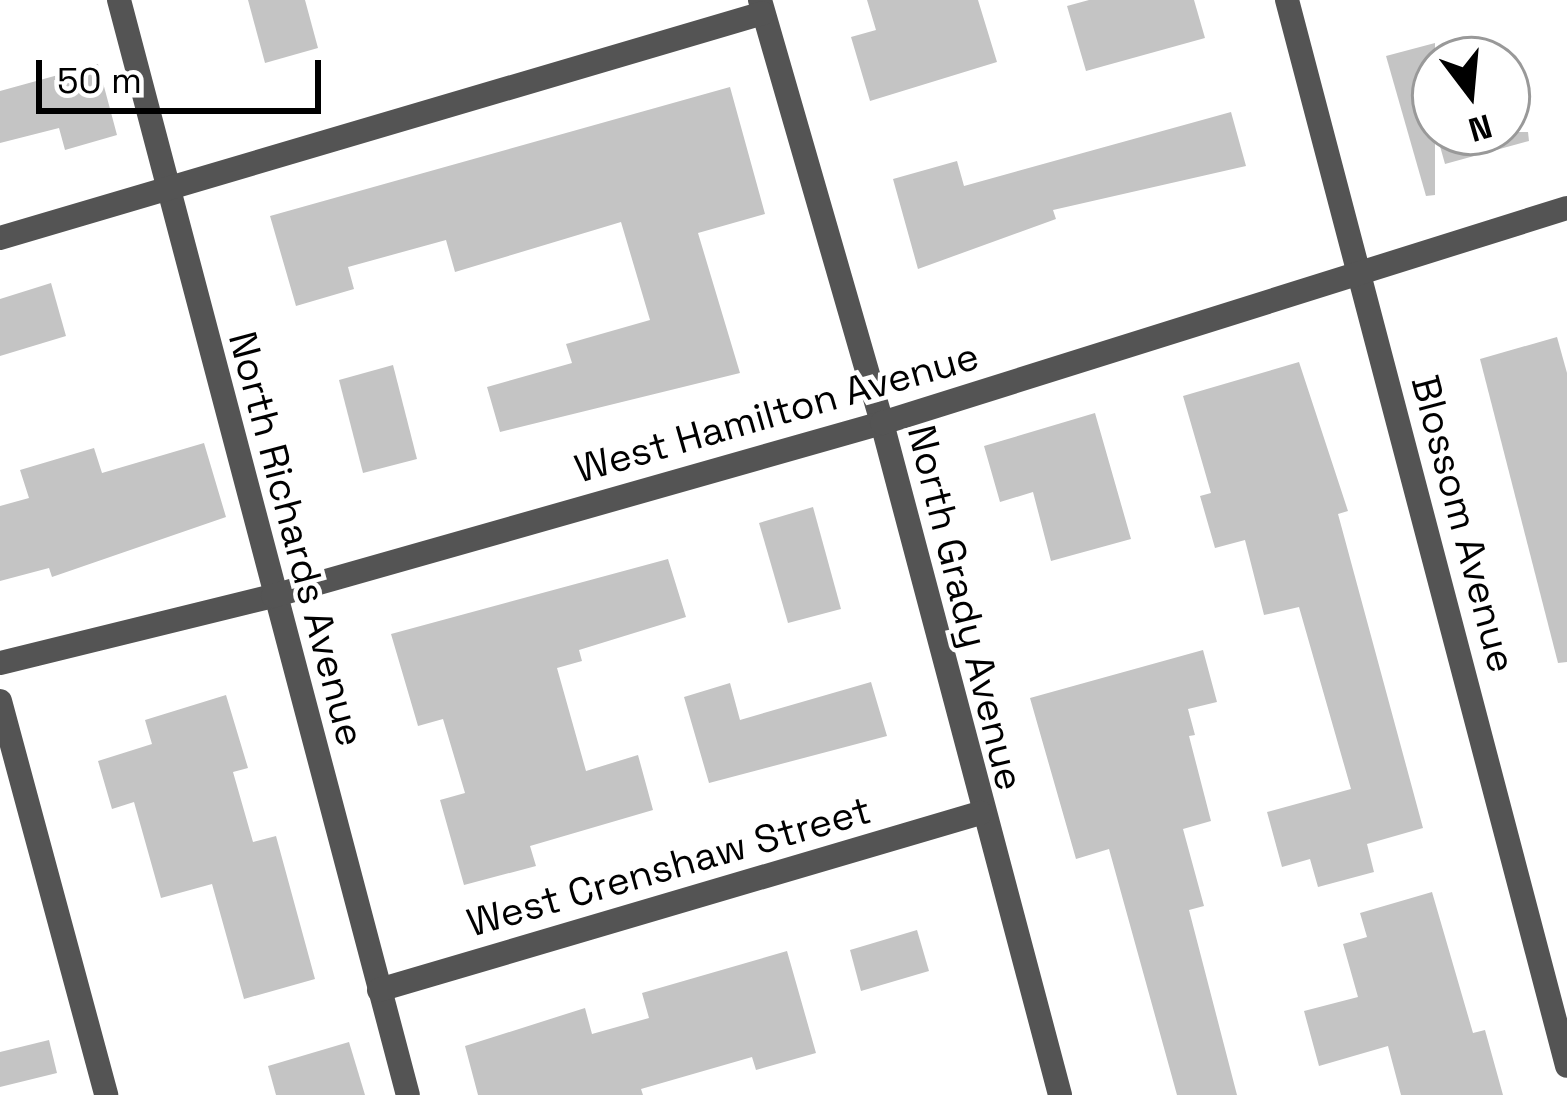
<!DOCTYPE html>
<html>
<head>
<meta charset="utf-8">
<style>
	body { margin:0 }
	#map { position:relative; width:1567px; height:1095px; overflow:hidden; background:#fff; font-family:"Space Grotesk",sans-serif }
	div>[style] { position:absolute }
	.building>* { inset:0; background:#c4c4c4 }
	.minor>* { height:24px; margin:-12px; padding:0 12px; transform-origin:12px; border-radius:12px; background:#545454 }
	span { translate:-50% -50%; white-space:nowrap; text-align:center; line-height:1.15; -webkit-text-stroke:9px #fff; paint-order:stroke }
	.street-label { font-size:39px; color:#000 }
	.north { position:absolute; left:1411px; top:36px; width:120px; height:120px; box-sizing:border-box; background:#fff; border:3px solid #999; border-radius:50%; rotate:164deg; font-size:33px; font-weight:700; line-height:48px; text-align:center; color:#000 }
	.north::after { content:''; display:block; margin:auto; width:42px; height:54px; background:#000; clip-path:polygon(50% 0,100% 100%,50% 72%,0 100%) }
	.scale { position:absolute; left:36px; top:60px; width:285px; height:54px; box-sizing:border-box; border:6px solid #000; border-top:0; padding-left:15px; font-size:36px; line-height:42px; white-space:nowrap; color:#000; -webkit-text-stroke:9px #fff; paint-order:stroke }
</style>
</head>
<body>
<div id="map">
	<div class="building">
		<div style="clip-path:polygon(248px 0,305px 0,318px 48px,265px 63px)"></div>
		<div style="clip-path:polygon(867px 0,978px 0,997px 62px,870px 101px,851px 37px,876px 30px)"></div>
		<div style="clip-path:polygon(1089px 0,1194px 0,1205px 38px,1086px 71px,1067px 6px)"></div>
		<div style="clip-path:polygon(1435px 43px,1435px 195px,1426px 196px,1386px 56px)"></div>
		<div style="clip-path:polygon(98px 64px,117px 135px,65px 150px,59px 128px,0 143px,0 91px)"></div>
		<div style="clip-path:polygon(730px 87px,765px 214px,698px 233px,740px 373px,500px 432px,487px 387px,572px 363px,566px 344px,650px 320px,621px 222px,455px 272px,446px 240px,348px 267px,354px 289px,296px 306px,270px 216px)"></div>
		<div style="clip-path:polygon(1231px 112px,1246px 166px,1053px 210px,1056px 219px,918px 269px,893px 179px,957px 161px,964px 186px)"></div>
		<div style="clip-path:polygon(1436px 132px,1528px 132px,1529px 141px,1445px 164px)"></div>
		<div style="clip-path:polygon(51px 283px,66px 336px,0 356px,0 299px)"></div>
		<div style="clip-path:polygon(1557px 337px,1567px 373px,1567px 662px,1558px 663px,1480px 359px)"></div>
		<div style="clip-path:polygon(1299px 362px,1348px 511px,1338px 514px,1423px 828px,1367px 844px,1374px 872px,1318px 887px,1310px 859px,1282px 867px,1267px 812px,1351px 789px,1299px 607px,1264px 615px,1245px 540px,1215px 548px,1200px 496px,1211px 493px,1183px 396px)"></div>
		<div style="clip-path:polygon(393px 365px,417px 459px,363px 473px,339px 380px)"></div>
		<div style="clip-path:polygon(1095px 413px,1131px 539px,1051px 561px,1033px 492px,1000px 502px,984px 446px)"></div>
		<div style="clip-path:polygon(204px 443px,226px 517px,52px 577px,49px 568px,0 581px,0 506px,29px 498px,20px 470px,94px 448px,102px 473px)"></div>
		<div style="clip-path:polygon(813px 507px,841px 609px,788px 623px,759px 523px)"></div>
		<div style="clip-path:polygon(668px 559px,686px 617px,579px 650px,582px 661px,557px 668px,586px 771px,638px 755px,653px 810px,530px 846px,536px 866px,464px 885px,440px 800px,465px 793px,443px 719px,418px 726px,391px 634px)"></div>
		<div style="clip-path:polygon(1203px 650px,1217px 702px,1188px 709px,1195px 735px,1189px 736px,1211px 821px,1183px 829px,1204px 906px,1189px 910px,1237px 1095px,1177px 1095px,1109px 849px,1076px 859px,1030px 698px)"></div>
		<div style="clip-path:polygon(871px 682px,887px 736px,709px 783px,684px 697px,730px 683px,740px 720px)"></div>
		<div style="clip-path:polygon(226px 695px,248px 768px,233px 772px,253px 842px,276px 836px,315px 979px,244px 999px,212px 884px,161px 898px,134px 802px,112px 809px,98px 761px,152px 744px,145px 720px)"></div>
		<div style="clip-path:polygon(1432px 892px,1473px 1033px,1485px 1030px,1503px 1095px,1401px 1095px,1388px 1046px,1319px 1066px,1304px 1011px,1358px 997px,1343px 944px,1367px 937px,1360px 913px)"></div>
		<div style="clip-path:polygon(917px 930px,929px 971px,861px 991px,850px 950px)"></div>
		<div style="clip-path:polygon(787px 951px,816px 1053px,756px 1070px,752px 1057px,641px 1089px,643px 1095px,478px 1095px,465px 1046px,585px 1008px,592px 1034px,649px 1018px,642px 993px)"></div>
		<div style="clip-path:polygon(49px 1040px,57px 1073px,0 1087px,0 1052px)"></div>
		<div style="clip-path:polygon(349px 1042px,365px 1095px,276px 1095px,268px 1066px)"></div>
	</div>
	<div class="minor">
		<div style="left:119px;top:0;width:1132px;rotate:75.22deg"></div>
		<div style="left:760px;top:0;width:440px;rotate:73.9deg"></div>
		<div style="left:882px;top:423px;width:695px;rotate:75.16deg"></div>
		<div style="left:1287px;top:0;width:1102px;rotate:75.28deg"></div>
		<div style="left:0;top:238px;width:795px;rotate:-16.43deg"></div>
		<div style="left:0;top:663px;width:281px;rotate:-13.8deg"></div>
		<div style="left:273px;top:596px;width:633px;rotate:-15.86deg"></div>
		<div style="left:882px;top:423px;width:718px;rotate:-17.43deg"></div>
		<div style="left:0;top:701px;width:408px;rotate:74.9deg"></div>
		<div style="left:379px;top:990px;width:627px;rotate:-16.41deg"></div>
	</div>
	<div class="street-label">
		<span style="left:777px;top:413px;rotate:-16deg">West Hamilton Avenue</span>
		<span style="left:1463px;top:524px;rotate:75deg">Blossom Avenue</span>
		<span style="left:296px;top:539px;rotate:75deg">North Richards Avenue</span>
		<span style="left:965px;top:608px;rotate:76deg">North Grady Avenue</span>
		<span style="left:669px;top:867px;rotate:-16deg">West Crenshaw Street</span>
	</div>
	<div class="north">N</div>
	<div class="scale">50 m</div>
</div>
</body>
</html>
